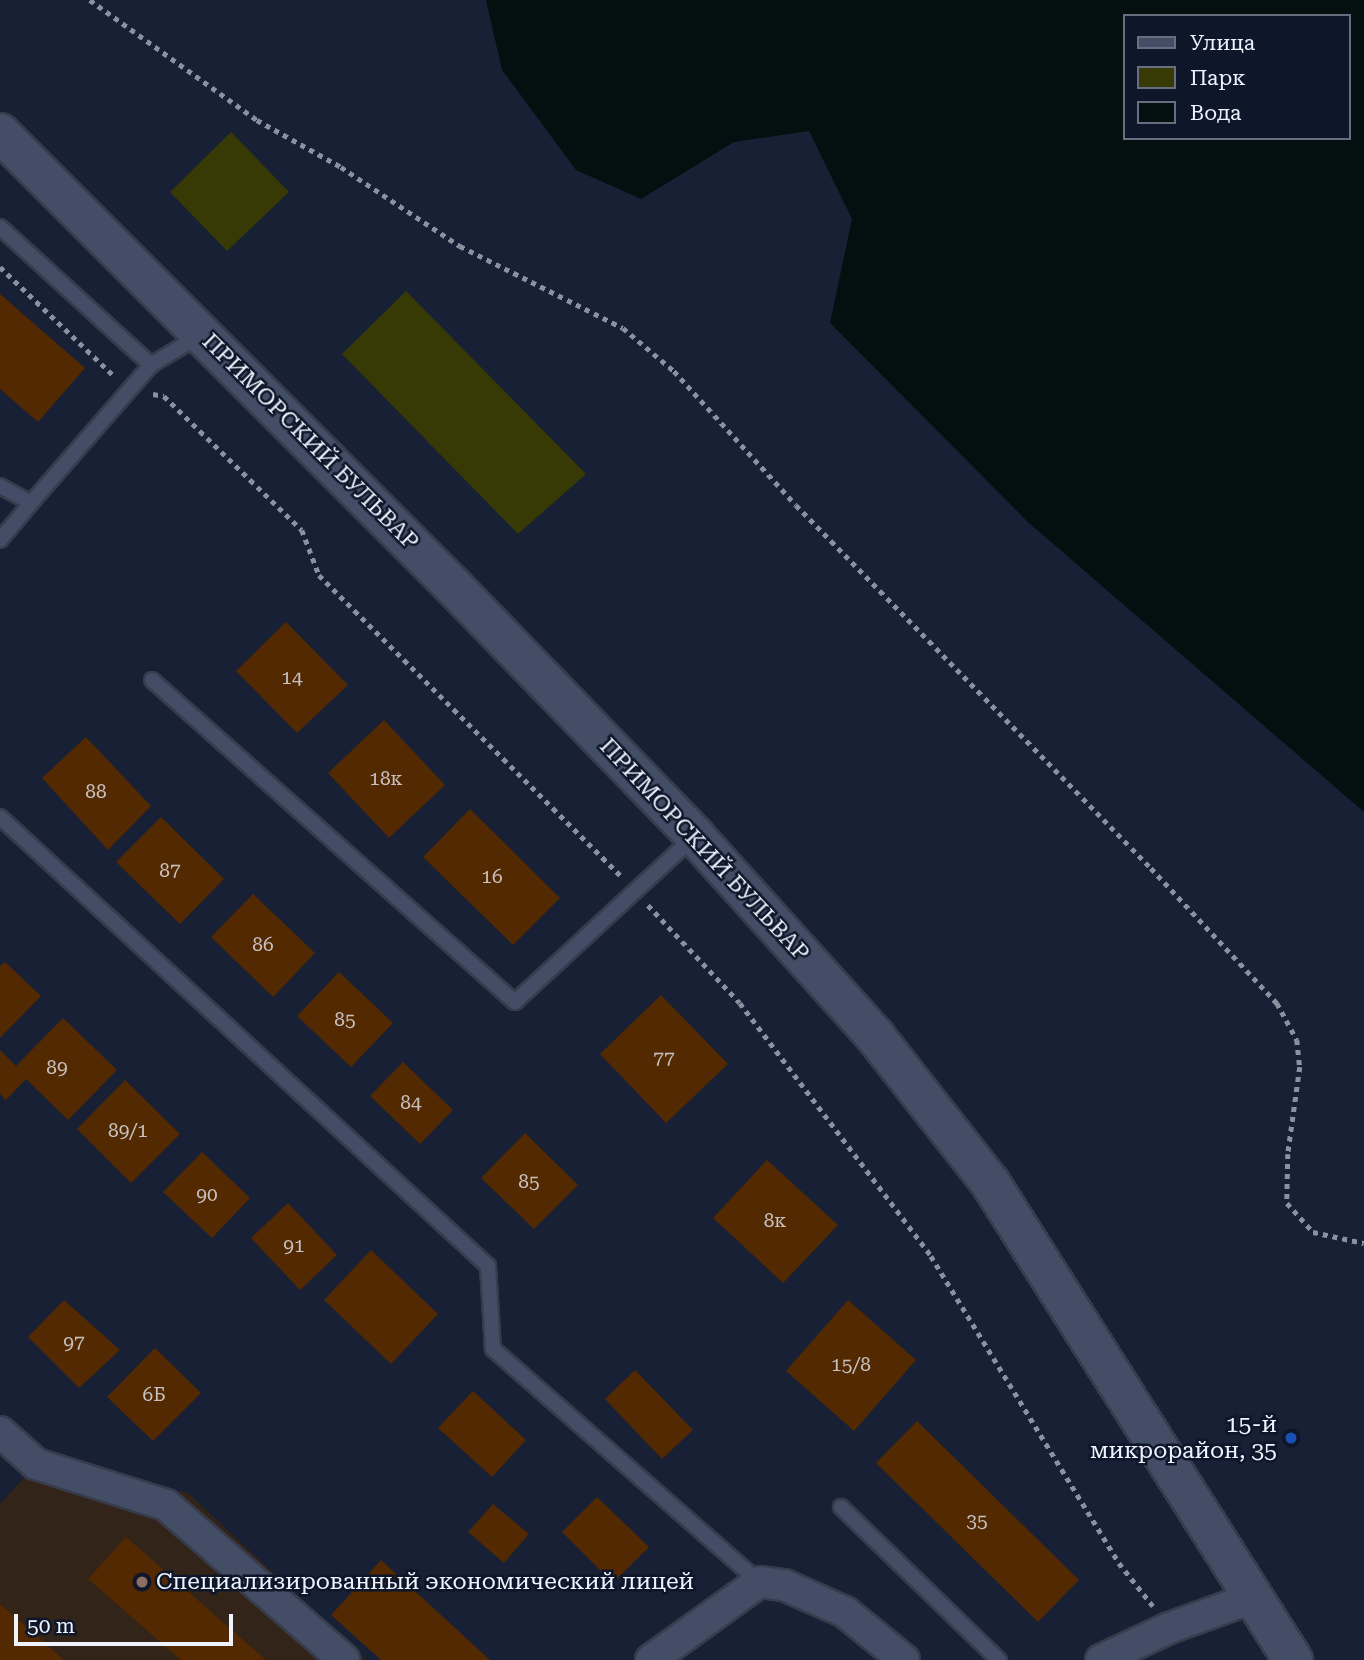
<!DOCTYPE html>
<html>
<head>
<meta charset="utf-8">
<style>
	body { margin:0 }
	#map { position:relative; width:1364px; height:1660px; overflow:hidden; background:#172034; font-family:"Roboto Serif",serif }
	div>[style] { position:absolute }
	.education>* { inset:0; background:#332419 }
	.green>* { inset:0; background:#373a04 }
	.water>* { inset:0; background:#041010 }
	.building>* { inset:0; background:#532902 }
	.path>* { height:4.5px; margin-top:-2.25px; transform-origin:0; background:repeating-linear-gradient(90deg,#8a91a0 0 5px,transparent 0 10px) }
	.roads { filter:drop-shadow(2px 0 #373c4d) drop-shadow(-2px 0 #373c4d) drop-shadow(0 2px #373c4d) drop-shadow(0 -2px #373c4d) }
	.lane>* { height:14px; margin:-7px; padding:0 7px; transform-origin:7px; border-radius:7px; background:#434d65 }
	.street>* { height:30px; margin:-15px; padding:0 15px; transform-origin:15px; border-radius:15px; background:#434d65 }
	.secondary>* { height:38px; margin:-19px; padding:0 19px; transform-origin:19px; border-radius:19px; background:#434d65 }
	.dots>* { width:19px; height:19px; translate:-50% -50%; box-sizing:border-box; border:4px solid #0e162a; border-radius:50% }
	span { translate:-50% -50%; white-space:nowrap; text-align:center; line-height:1.15; -webkit-text-stroke:5px #0e162a; paint-order:stroke }
	.number-label { font-size:19px; color:#c7c0bf }
	.number-label span { -webkit-text-stroke-width:0 }
	.street-label { font-size:23px; color:#eef3fe }
	.poi-label { font-size:23px; color:#eef3fe }
	.right { translate:-100% -50%; text-align:right }
	.left { translate:0 -50%; text-align:left }
	.legend { position:absolute; left:1123px; top:14px; width:228px; height:126px; box-sizing:border-box; background:#0e162a; border:2px solid #686e7f; margin:0; padding:9px 12px; list-style:none; font-size:21px; color:#eef3fe }
	.legend li { display:flex; align-items:center; gap:14px; height:35px }
	.legend b { width:35px; border:2px solid #686e7f }
	.scale { position:absolute; left:14px; top:1614px; width:219px; height:32px; box-sizing:border-box; border:4px solid #eef3fe; border-top:0; padding-left:9px; font-size:21px; line-height:24px; white-space:nowrap; color:#eef3fe; -webkit-text-stroke:5px #0e162a; paint-order:stroke }
</style>
</head>
<body>
<div id="map">
	<div class="education">
		<div style="clip-path:polygon(24px 1478px,187px 1492px,366px 1660px,0 1660px,0 1504px)"></div>
	</div>
	<div class="green">
		<div style="clip-path:polygon(231px 132px,289px 192px,227px 251px,170px 192px)"></div>
		<div style="clip-path:polygon(406px 291px,586px 474px,518px 534px,342px 354px)"></div>
	</div>
	<div class="water">
		<div style="clip-path:polygon(evenodd,486px 0,1364px 0,1364px 812px,1029px 523px,830px 323px,852px 219px,809px 131px,734px 142px,641px 199px,576px 170px,502px 70px,486px 0,1124px 16px,1348px 16px,1348px 138px,1124px 138px,1124px 16px)"></div>
	</div>
	<div class="building">
		<div style="clip-path:polygon(0 294px,85px 368px,38px 422px,0 389px)"></div>
		<div style="clip-path:polygon(286px 622px,348px 685px,297px 733px,236px 671px)"></div>
		<div style="clip-path:polygon(384px 720px,445px 785px,389px 838px,328px 773px)"></div>
		<div style="clip-path:polygon(86px 737px,151px 806px,108px 850px,42px 778px)"></div>
		<div style="clip-path:polygon(470px 809px,560px 898px,513px 945px,423px 857px)"></div>
		<div style="clip-path:polygon(161px 817px,224px 879px,180px 924px,116px 862px)"></div>
		<div style="clip-path:polygon(253px 894px,315px 953px,273px 997px,211px 937px)"></div>
		<div style="clip-path:polygon(5px 962px,41px 996px,0 1038px,0 966px)"></div>
		<div style="clip-path:polygon(339px 972px,393px 1023px,351px 1067px,297px 1016px)"></div>
		<div style="clip-path:polygon(661px 995px,728px 1064px,666px 1123px,600px 1054px)"></div>
		<div style="clip-path:polygon(63px 1018px,117px 1070px,68px 1120px,26px 1079px,6px 1100px,0 1094px,0 1050px,16px 1066px)"></div>
		<div style="clip-path:polygon(403px 1062px,453px 1110px,420px 1144px,370px 1096px)"></div>
		<div style="clip-path:polygon(125px 1080px,180px 1134px,131px 1183px,77px 1129px)"></div>
		<div style="clip-path:polygon(525px 1133px,578px 1185px,534px 1229px,481px 1178px)"></div>
		<div style="clip-path:polygon(202px 1152px,250px 1198px,212px 1238px,163px 1192px)"></div>
		<div style="clip-path:polygon(767px 1160px,838px 1225px,783px 1283px,713px 1218px)"></div>
		<div style="clip-path:polygon(288px 1203px,337px 1255px,300px 1290px,251px 1238px)"></div>
		<div style="clip-path:polygon(371px 1250px,438px 1314px,391px 1364px,324px 1300px)"></div>
		<div style="clip-path:polygon(64px 1300px,120px 1350px,79px 1388px,28px 1337px)"></div>
		<div style="clip-path:polygon(848px 1300px,916px 1360px,854px 1431px,786px 1371px)"></div>
		<div style="clip-path:polygon(155px 1348px,201px 1393px,153px 1441px,107px 1397px)"></div>
		<div style="clip-path:polygon(635px 1370px,693px 1430px,662px 1459px,605px 1399px)"></div>
		<div style="clip-path:polygon(473px 1391px,526px 1440px,492px 1477px,438px 1428px)"></div>
		<div style="clip-path:polygon(917px 1421px,1079px 1580px,1038px 1622px,876px 1463px)"></div>
		<div style="clip-path:polygon(597px 1497px,649px 1547px,613px 1583px,562px 1532px)"></div>
		<div style="clip-path:polygon(493px 1504px,529px 1534px,504px 1563px,468px 1532px)"></div>
		<div style="clip-path:polygon(126px 1537px,266px 1660px,181px 1660px,88px 1579px)"></div>
		<div style="clip-path:polygon(381px 1560px,490px 1660px,381px 1660px,331px 1615px)"></div>
		<div style="clip-path:polygon(0 1604px,64px 1660px,0 1660px)"></div>
	</div>
	<div class="path">
		<div style="left:90px;top:0;width:206px;rotate:35.7deg"></div>
		<div style="left:257px;top:120px;width:96px;rotate:29.2deg"></div>
		<div style="left:341px;top:167px;width:143px;rotate:33.6deg"></div>
		<div style="left:460px;top:246px;width:182px;rotate:26.7deg"></div>
		<div style="left:623px;top:328px;width:67px;rotate:40.1deg"></div>
		<div style="left:674px;top:371px;width:181px;rotate:47.7deg"></div>
		<div style="left:796px;top:505px;width:508px;rotate:45.64deg"></div>
		<div style="left:1151px;top:868px;width:185px;rotate:47deg"></div>
		<div style="left:1277px;top:1003px;width:42px;rotate:61.6deg"></div>
		<div style="left:1297px;top:1040px;width:27px;rotate:84deg"></div>
		<div style="left:1300px;top:1067px;width:88px;rotate:97.9deg"></div>
		<div style="left:1288px;top:1154px;width:49px;rotate:91.2deg"></div>
		<div style="left:1287px;top:1203px;width:39px;rotate:48deg"></div>
		<div style="left:1313px;top:1232px;width:52px;rotate:12.2deg"></div>
		<div style="left:0;top:267px;width:159px;rotate:43.7deg"></div>
		<div style="left:153px;top:394px;width:11px;rotate:10deg"></div>
		<div style="left:164px;top:396px;width:192px;rotate:44.2deg"></div>
		<div style="left:302px;top:530px;width:48px;rotate:69.3deg"></div>
		<div style="left:319px;top:575px;width:426px;rotate:44.9deg"></div>
		<div style="left:648px;top:905px;width:134px;rotate:46.8deg"></div>
		<div style="left:740px;top:1003px;width:317px;rotate:52.9deg"></div>
		<div style="left:931px;top:1256px;width:360px;rotate:58.5deg"></div>
		<div style="left:1119px;top:1563px;width:55px;rotate:51.7deg"></div>
	</div>
	<div class="roads">
		<div class="lane">
			<div style="left:0;top:227px;width:205px;rotate:42.4deg"></div>
			<div style="left:151px;top:365px;width:56px;rotate:-31.1deg"></div>
			<div style="left:0;top:486px;width:35px;rotate:29deg"></div>
			<div style="left:31px;top:503px;width:183px;rotate:-49deg"></div>
			<div style="left:0;top:540px;width:48px;rotate:-50deg"></div>
			<div style="left:152px;top:680px;width:485px;rotate:41.6deg"></div>
			<div style="left:515px;top:1002px;width:243px;rotate:-42.7deg"></div>
			<div style="left:0;top:817px;width:663px;rotate:42.62deg"></div>
			<div style="left:488px;top:1266px;width:83px;rotate:86.6deg"></div>
			<div style="left:493px;top:1349px;width:354px;rotate:41.2deg"></div>
			<div style="left:841px;top:1507px;width:220px;rotate:44.1deg"></div>
		</div>
		<div class="street">
			<div style="left:0;top:1432px;width:48px;rotate:41.6deg"></div>
			<div style="left:36px;top:1464px;width:136px;rotate:17.5deg"></div>
			<div style="left:166px;top:1505px;width:236px;rotate:41deg"></div>
			<div style="left:651px;top:1660px;width:133px;rotate:-35.8deg"></div>
			<div style="left:759px;top:1582px;width:25px;rotate:7deg"></div>
			<div style="left:784px;top:1585px;width:67px;rotate:23.9deg"></div>
			<div style="left:845px;top:1612px;width:76px;rotate:39.1deg"></div>
			<div style="left:1101px;top:1660px;width:75px;rotate:-25.2deg"></div>
			<div style="left:1169px;top:1628px;width:88px;rotate:-19.9deg"></div>
		</div>
		<div class="secondary">
			<div style="left:0;top:133px;width:642px;rotate:45deg"></div>
			<div style="left:454px;top:587px;width:347px;rotate:45.9deg"></div>
			<div style="left:695px;top:836px;width:269px;rotate:48deg"></div>
			<div style="left:875px;top:1036px;width:188px;rotate:51.9deg"></div>
			<div style="left:991px;top:1184px;width:564px;rotate:57.61deg"></div>
		</div>
	</div>
	<div class="dots">
		<div style="left:1291px;top:1438px;background:#1a4fb4"></div>
		<div style="left:142px;top:1582px;background:#8d6e63"></div>
	</div>
	<div class="number-label">
		<span style="left:292px;top:678px">14</span>
		<span style="left:386px;top:779px">18к</span>
		<span style="left:96px;top:792px">88</span>
		<span style="left:170px;top:871px">87</span>
		<span style="left:492px;top:877px">16</span>
		<span style="left:263px;top:945px">86</span>
		<span style="left:345px;top:1020px">85</span>
		<span style="left:664px;top:1059px">77</span>
		<span style="left:57px;top:1068px">89</span>
		<span style="left:411px;top:1103px">84</span>
		<span style="left:128px;top:1131px">89/1</span>
		<span style="left:529px;top:1182px">85</span>
		<span style="left:207px;top:1195px">90</span>
		<span style="left:775px;top:1221px">8к</span>
		<span style="left:294px;top:1246px">91</span>
		<span style="left:74px;top:1343px">97</span>
		<span style="left:851px;top:1365px">15/8</span>
		<span style="left:154px;top:1395px">6Б</span>
		<span style="left:977px;top:1521px">35</span>
	</div>
	<div class="street-label">
		<span style="left:310px;top:442px;rotate:45deg">ПРИМОРСКИЙ БУЛЬВАР</span>
		<span style="left:704px;top:850px;rotate:47deg">ПРИМОРСКИЙ БУЛЬВАР</span>
	</div>
	<div class="poi-label">
		<span class="right" style="left:1277px;top:1438px">15-й<br>микрорайон, 35</span>
		<span class="left" style="left:156px;top:1582px">Специализированный экономический лицей</span>
	</div>
	<ul class="legend">
	<li><b style="height:9px;background:#434d65"></b>Улица</li>
	<li><b style="height:19px;background:#373a04"></b>Парк</li>
	<li><b style="height:19px;background:#041010"></b>Вода</li>
	</ul>
	<div class="scale">50 m</div>
</div>
</body>
</html>
